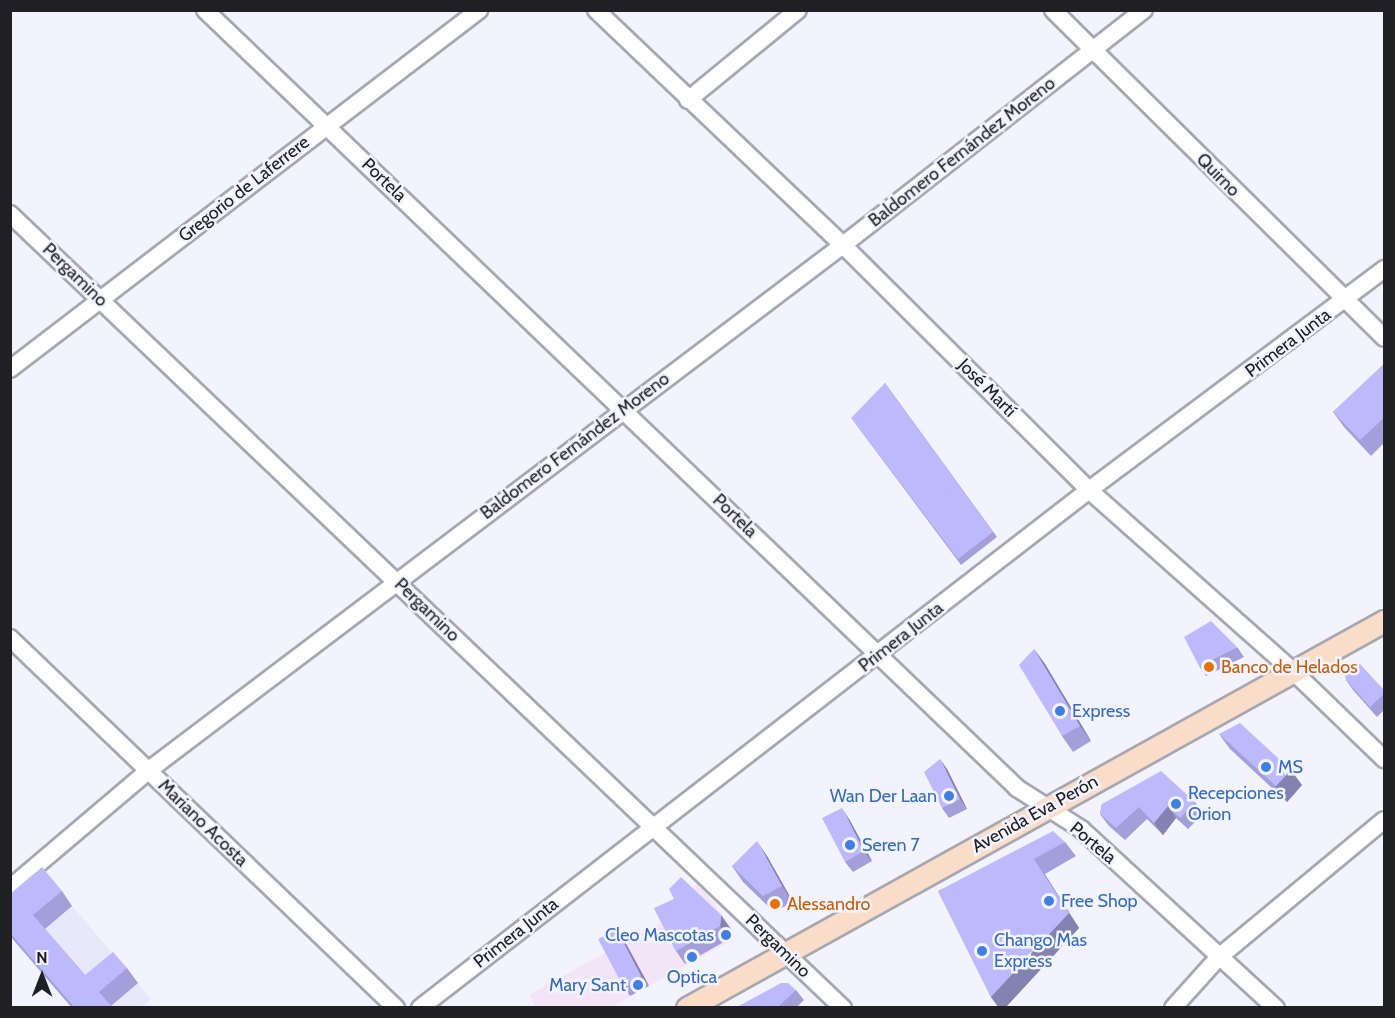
<!DOCTYPE html>
<html>
<head>
<meta charset="utf-8">
<style>
	body { margin:0 }
	#map { position:relative; width:1395px; height:1018px; overflow:hidden; background:#f3f3fe; font-family:Cabin,sans-serif }
	div>[style] { position:absolute }
	.commercial>* { inset:0; background:#f3e4f7 }
	.built>* { inset:0; background:#e9e8fb }
	.roads { filter:drop-shadow(2px 0 #a7a7b2) drop-shadow(-2px 0 #a7a7b2) drop-shadow(0 2px #a7a7b2) drop-shadow(0 -2px #a7a7b2) }
	.minor>* { height:16px; margin:-8px; padding:0 8px; transform-origin:8px; border-radius:8px; background:#fff }
	.major>* { height:21px; margin:-10.5px; padding:0 10.5px; transform-origin:10.5px; border-radius:10.5px; background:#faddc8 }
	.wall>* { inset:0; background:#a39fda }
	.shaded-wall>* { inset:0; background:#8482b1 }
	.building>* { inset:0; background:#bdb9fd }
	.dots>* { width:16px; height:16px; translate:-50% -50%; box-sizing:border-box; border:3px solid #f3f3fe; border-radius:50% }
	span { translate:-50% -50%; white-space:nowrap; text-align:center; line-height:1.15; -webkit-text-stroke:5px #f3f3fe; paint-order:stroke }
	.street-label { font-size:18px; color:#202024 }
	.food-label { font-size:18px; color:#c56008 }
	.left { translate:0 -50%; text-align:left }
	.shop-label { font-size:18px; color:#366cbe }
	.right { translate:-100% -50%; text-align:right }
	.frame { position:absolute; inset:0; border:12px solid #202024; pointer-events:none }
	.north { position:absolute; left:12px; top:946px; width:60px; height:60px; -webkit-text-stroke:4px #f3f3fe; paint-order:stroke; rotate:0deg; font-size:16px; font-weight:700; line-height:24px; text-align:center; color:#202024 }
	.north::after { content:''; display:block; margin:auto; width:21px; height:27px; background:#202024; clip-path:polygon(50% 0,100% 100%,50% 72%,0 100%) }
</style>
</head>
<body>
<div id="map">
	<div class="commercial">
		<div style="clip-path:polygon(698px 882px,732px 928px,729px 942px,611px 1007px,535px 1007px,529px 995px,663px 921px)"></div>
	</div>
	<div class="built">
		<div style="clip-path:polygon(52px 882px,151px 999px,142px 1007px,72px 1007px,10px 918px)"></div>
	</div>
	<div class="roads">
		<div class="minor">
			<div style="left:205px;top:10px;width:1125px;rotate:43.77deg"></div>
			<div style="left:1017px;top:788px;width:76px;rotate:32.6deg"></div>
			<div style="left:1081px;top:829px;width:265px;rotate:42.6deg"></div>
			<div style="left:596px;top:10px;width:341px;rotate:43.6deg"></div>
			<div style="left:843px;top:245px;width:347px;rotate:44.9deg"></div>
			<div style="left:1089px;top:490px;width:276px;rotate:41.6deg"></div>
			<div style="left:1295px;top:673px;width:124px;rotate:44deg"></div>
			<div style="left:1053px;top:10px;width:466px;rotate:44.7deg"></div>
			<div style="left:688px;top:100px;width:142px;rotate:-39.3deg"></div>
			<div style="left:10px;top:214px;width:1151px;rotate:43.63deg"></div>
			<div style="left:10px;top:369px;width:591px;rotate:-37.43deg"></div>
			<div style="left:10px;top:638px;width:535px;rotate:43.79deg"></div>
			<div style="left:10px;top:888px;width:182px;rotate:-40.3deg"></div>
			<div style="left:149px;top:770px;width:870px;rotate:-37.11deg"></div>
			<div style="left:843px;top:245px;width:382px;rotate:-38deg"></div>
			<div style="left:420px;top:1008px;width:846px;rotate:-37.75deg"></div>
			<div style="left:1089px;top:490px;width:369px;rotate:-36.8deg"></div>
			<div style="left:1173px;top:1008px;width:69px;rotate:-48deg"></div>
			<div style="left:1219px;top:957px;width:214px;rotate:-39.7deg"></div>
		</div>
		<div class="major">
			<div style="left:687px;top:1008px;width:797px;rotate:-29.04deg"></div>
		</div>
	</div>
	<div class="wall">
		<div style="clip-path:polygon(1384px 364px,1384px 443px,1371px 456px,1344px 427px,1333px 412px)"></div>
		<div style="clip-path:polygon(885px 383px,997px 537px,961px 565px,855px 423px)"></div>
		<div style="clip-path:polygon(1237px 647px,1244px 657px,1206px 676px,1199px 666px)"></div>
		<div style="clip-path:polygon(1034px 649px,1045px 664px,1091px 741px,1073px 752px,1062px 736px)"></div>
		<div style="clip-path:polygon(1346px 680px,1384px 690px,1384px 710px,1377px 717px,1353px 690px)"></div>
		<div style="clip-path:polygon(1219px 734px,1302px 785px,1287px 802px,1230px 749px)"></div>
		<div style="clip-path:polygon(947px 769px,967px 809px,949px 818px,942px 808px)"></div>
		<div style="clip-path:polygon(1195px 802px,1203px 814px,1188px 829px,1176px 818px,1163px 835px,1147px 819px,1125px 840px,1109px 826px,1100px 814px,1102px 804px)"></div>
		<div style="clip-path:polygon(849px 819px,872px 861px,853px 872px,845px 862px)"></div>
		<div style="clip-path:polygon(1065px 842px,1076px 856px,1045px 874px,1079px 928px,1005px 1008px,999px 1008px,991px 997px,938px 891px)"></div>
		<div style="clip-path:polygon(767px 856px,793px 902px,774px 912px,743px 882px,732px 866px)"></div>
		<div style="clip-path:polygon(62px 891px,72px 906px,45px 929px,85px 975px,127px 968px,138px 983px,111px 1006px,113px 1008px,72px 1008px,10px 936px,10px 894px)"></div>
		<div style="clip-path:polygon(654px 908px,731px 929px,729px 939px,685px 964px,676px 951px)"></div>
		<div style="clip-path:polygon(624px 940px,649px 986px,630px 996px,623px 986px)"></div>
		<div style="clip-path:polygon(796px 990px,804px 1000px,796px 1008px,735px 1008px)"></div>
	</div>
	<div class="shaded-wall">
		<div style="clip-path:polygon(1034px 649px,1045px 664px,1091px 741px,1080px 726px)"></div>
		<div style="clip-path:polygon(940px 759px,947px 769px,967px 809px,960px 799px)"></div>
		<div style="clip-path:polygon(1291px 770px,1302px 785px,1287px 802px,1276px 786px)"></div>
		<div style="clip-path:polygon(1168px 806px,1176px 818px,1163px 835px,1154px 823px)"></div>
		<div style="clip-path:polygon(842px 808px,849px 819px,872px 861px,864px 851px)"></div>
		<div style="clip-path:polygon(757px 841px,767px 856px,793px 902px,782px 886px)"></div>
		<div style="clip-path:polygon(1034px 859px,1079px 928px,1005px 1008px,999px 1008px,991px 997px)"></div>
		<div style="clip-path:polygon(721px 915px,731px 929px,729px 939px,720px 926px)"></div>
		<div style="clip-path:polygon(617px 930px,624px 940px,649px 986px,641px 976px)"></div>
	</div>
	<div class="building">
		<div style="clip-path:polygon(1384px 364px,1384px 418px,1360px 440px,1333px 412px)"></div>
		<div style="clip-path:polygon(885px 383px,993px 532px,958px 559px,851px 418px)"></div>
		<div style="clip-path:polygon(1211px 621px,1237px 647px,1199px 666px,1184px 637px)"></div>
		<div style="clip-path:polygon(1034px 649px,1080px 726px,1062px 736px,1019px 665px)"></div>
		<div style="clip-path:polygon(1360px 664px,1384px 690px,1384px 694px,1370px 707px,1346px 680px,1344px 671px)"></div>
		<div style="clip-path:polygon(1240px 723px,1291px 770px,1276px 786px,1219px 734px)"></div>
		<div style="clip-path:polygon(940px 759px,960px 799px,942px 808px,924px 772px)"></div>
		<div style="clip-path:polygon(1161px 771px,1195px 802px,1180px 818px,1168px 806px,1154px 823px,1139px 807px,1116px 828px,1100px 814px,1102px 804px)"></div>
		<div style="clip-path:polygon(842px 808px,864px 851px,845px 862px,822px 818px)"></div>
		<div style="clip-path:polygon(1053px 831px,1065px 842px,1034px 859px,1069px 913px,991px 997px,938px 891px)"></div>
		<div style="clip-path:polygon(757px 841px,782px 886px,763px 896px,732px 866px)"></div>
		<div style="clip-path:polygon(42px 867px,62px 891px,33px 915px,85px 975px,113px 952px,127px 968px,99px 992px,113px 1008px,75px 1008px,10px 933px,10px 894px)"></div>
		<div style="clip-path:polygon(681px 877px,721px 915px,720px 926px,676px 951px,654px 908px,674px 899px,669px 889px)"></div>
		<div style="clip-path:polygon(617px 930px,641px 976px,623px 986px,598px 939px)"></div>
		<div style="clip-path:polygon(781px 983px,788px 983px,796px 990px,777px 1008px,735px 1008px)"></div>
	</div>
	<div class="dots">
		<div style="left:1209px;top:667px;background:#e8710a"></div>
		<div style="left:1060px;top:711px;background:#3f7fe0"></div>
		<div style="left:1266px;top:767px;background:#3f7fe0"></div>
		<div style="left:949px;top:796px;background:#3f7fe0"></div>
		<div style="left:1176px;top:804px;background:#3f7fe0"></div>
		<div style="left:850px;top:845px;background:#3f7fe0"></div>
		<div style="left:1049px;top:901px;background:#3f7fe0"></div>
		<div style="left:775px;top:904px;background:#e8710a"></div>
		<div style="left:726px;top:935px;background:#3f7fe0"></div>
		<div style="left:982px;top:951px;background:#3f7fe0"></div>
		<div style="left:692px;top:957px;background:#3f7fe0"></div>
		<div style="left:638px;top:985px;background:#3f7fe0"></div>
	</div>
	<div class="street-label">
		<span style="left:962px;top:152px;rotate:-38deg">Baldomero Fernández Moreno</span>
		<span style="left:1218px;top:175px;rotate:45deg">Quirno</span>
		<span style="left:384px;top:180px;rotate:44deg">Portela</span>
		<span style="left:244px;top:189px;rotate:-38deg">Gregorio de Laferrere</span>
		<span style="left:75px;top:275px;rotate:44deg">Pergamino</span>
		<span style="left:1288px;top:343px;rotate:-37deg">Primera Junta</span>
		<span style="left:987px;top:388px;rotate:45deg">José Martí</span>
		<span style="left:575px;top:446px;rotate:-37deg">Baldomero Fernández Moreno</span>
		<span style="left:735px;top:516px;rotate:44deg">Portela</span>
		<span style="left:427px;top:610px;rotate:44deg">Pergamino</span>
		<span style="left:901px;top:637px;rotate:-38deg">Primera Junta</span>
		<span style="left:1035px;top:814px;rotate:-29deg">Avenida Eva Perón</span>
		<span style="left:203px;top:823px;rotate:44deg">Mariano Acosta</span>
		<span style="left:1093px;top:843px;rotate:40deg">Portela</span>
		<span style="left:516px;top:933px;rotate:-38deg">Primera Junta</span>
		<span style="left:778px;top:946px;rotate:44deg">Pergamino</span>
	</div>
	<div class="food-label">
		<span class="left" style="left:1221px;top:667px">Banco de Helados</span>
		<span class="left" style="left:787px;top:904px">Alessandro</span>
	</div>
	<div class="shop-label">
		<span class="left" style="left:1072px;top:711px">Express</span>
		<span class="left" style="left:1278px;top:767px">MS</span>
		<span class="left" style="left:1188px;top:804px">Recepciones<br>Orion</span>
		<span class="right" style="left:937px;top:796px">Wan Der Laan</span>
		<span class="left" style="left:862px;top:845px">Seren 7</span>
		<span class="left" style="left:1061px;top:901px">Free Shop</span>
		<span class="right" style="left:714px;top:935px">Cleo Mascotas</span>
		<span class="left" style="left:994px;top:951px">Chango Mas<br>Express</span>
		<span style="left:692px;top:977px">Optica</span>
		<span class="right" style="left:626px;top:985px">Mary Sant</span>
	</div>
	<div class="frame"></div>
	<div class="north">N</div>
</div>
</body>
</html>
